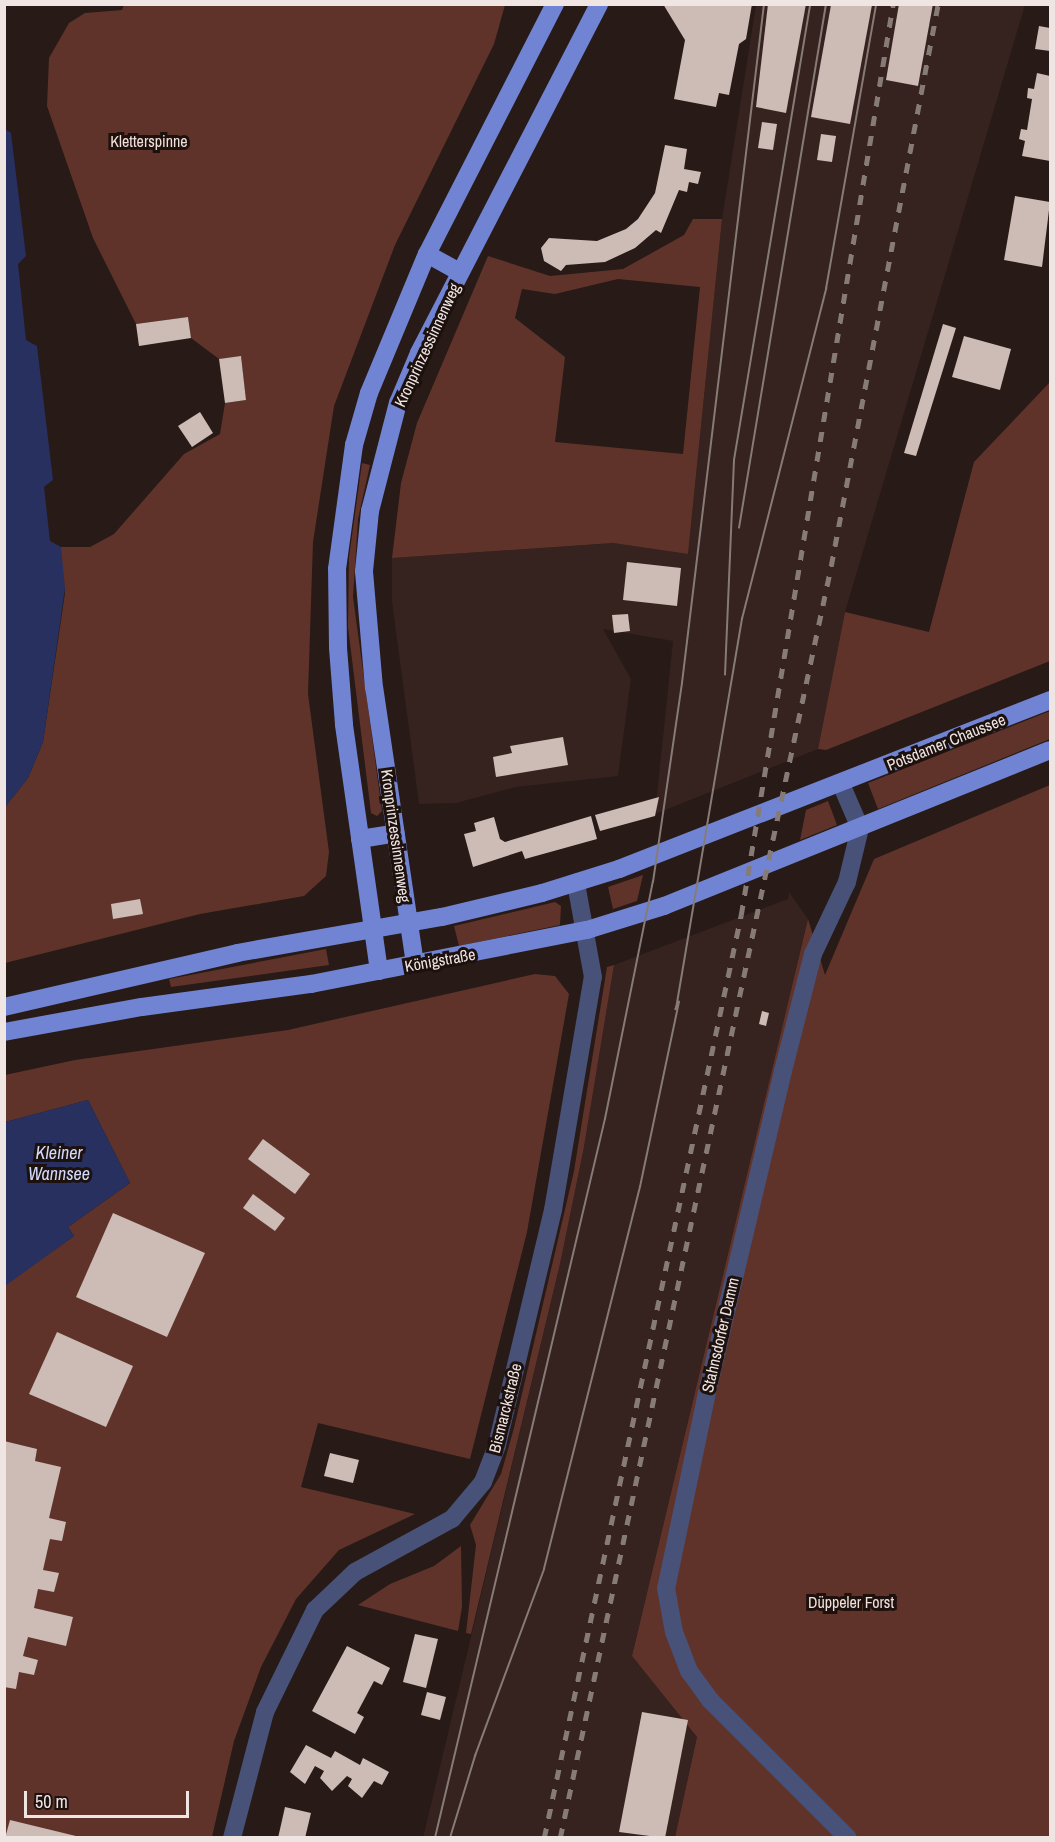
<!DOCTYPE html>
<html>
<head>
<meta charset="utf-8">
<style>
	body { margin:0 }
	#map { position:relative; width:1055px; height:1842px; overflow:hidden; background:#271a17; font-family:"Archivo Narrow",sans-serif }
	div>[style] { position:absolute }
	.built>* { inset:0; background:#36221e }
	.green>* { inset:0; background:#5f332a }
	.water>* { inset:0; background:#27305f }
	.building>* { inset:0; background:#cdbbb6 }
	.minor>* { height:18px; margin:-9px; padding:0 9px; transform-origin:9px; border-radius:9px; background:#485178 }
	.major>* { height:18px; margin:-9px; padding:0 9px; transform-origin:9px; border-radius:9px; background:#7184d4 }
	.tram>* { height:1.5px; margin:-0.75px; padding:0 0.75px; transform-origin:0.75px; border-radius:0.75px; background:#877b78 }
	.rail>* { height:4.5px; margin-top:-2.25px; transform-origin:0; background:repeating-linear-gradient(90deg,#877b78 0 10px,transparent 0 20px) }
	span { translate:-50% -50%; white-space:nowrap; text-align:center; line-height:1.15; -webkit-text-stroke:6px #1d110e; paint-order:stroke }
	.park-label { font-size:16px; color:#f3dfda }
	.street-label { font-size:16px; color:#efe5e3 }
	.water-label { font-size:18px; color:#d1dafb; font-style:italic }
	.frame { position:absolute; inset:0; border:6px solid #efe5e3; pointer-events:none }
	.scale { position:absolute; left:24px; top:1791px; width:165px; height:27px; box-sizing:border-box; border:3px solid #efe5e3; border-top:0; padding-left:8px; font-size:18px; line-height:21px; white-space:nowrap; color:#efe5e3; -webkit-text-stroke:4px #1d110e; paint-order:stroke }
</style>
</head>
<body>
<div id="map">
	<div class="built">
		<div style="clip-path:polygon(756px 5px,1025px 5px,845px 612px,818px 749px,655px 814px,673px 641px,603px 629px,631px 679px,618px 776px,516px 787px,456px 803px,419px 804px,392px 602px,392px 558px,613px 543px,688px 554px,722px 219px)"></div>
		<div style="clip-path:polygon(789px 892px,808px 919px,632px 1656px,697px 1737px,675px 1837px,423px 1838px,560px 1264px,584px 1147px,614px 965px,788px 899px)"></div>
	</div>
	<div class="green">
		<div style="clip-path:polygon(124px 5px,505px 5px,494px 44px,395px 245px,334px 406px,313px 542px,308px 694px,329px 852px,326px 876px,304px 896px,200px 914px,5px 963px,5px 807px,28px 778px,43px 742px,65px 593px,60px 547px,90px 547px,114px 534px,184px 454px,220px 434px,225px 403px,246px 400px,241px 357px,219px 359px,191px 338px,188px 317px,136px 324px,93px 238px,47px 106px,49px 58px,69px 23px,85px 13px,122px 10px)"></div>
		<div style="clip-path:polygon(evenodd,693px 219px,722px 219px,688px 554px,613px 543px,392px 558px,401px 483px,417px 423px,488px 256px,550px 276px,623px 269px,684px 235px,693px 219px,618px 279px,700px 287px,683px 454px,555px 442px,565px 357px,515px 318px,522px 289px,555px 294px,618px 279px)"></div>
		<div style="clip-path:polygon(1050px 382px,1050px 661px,826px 750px,818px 749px,845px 612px,929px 632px,974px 462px)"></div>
		<div style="clip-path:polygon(362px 463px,370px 465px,358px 519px,353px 597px,382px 811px,377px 816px,371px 813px,348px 627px,349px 557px)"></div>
		<div style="clip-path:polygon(1050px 711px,1050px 739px,878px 809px,868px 783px)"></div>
		<div style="clip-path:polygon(1050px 785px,1050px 1837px,675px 1837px,697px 1737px,632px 1656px,808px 919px,825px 975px,874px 859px)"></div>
		<div style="clip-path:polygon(828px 801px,837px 825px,800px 840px,806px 810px)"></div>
		<div style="clip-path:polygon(643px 875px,637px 901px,613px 909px,608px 887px)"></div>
		<div style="clip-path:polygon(555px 902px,561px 906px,560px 925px,459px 946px,454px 926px)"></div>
		<div style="clip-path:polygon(326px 949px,329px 965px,171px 987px,169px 979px)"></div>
		<div style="clip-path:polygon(614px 965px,584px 1147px,560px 1264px,471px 1634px,466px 1633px,476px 1545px,470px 1525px,501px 1474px,514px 1428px,574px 1171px,607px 967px)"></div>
		<div style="clip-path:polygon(535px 974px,555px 976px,569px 994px,527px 1232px,470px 1459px,318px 1423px,301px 1487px,415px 1514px,339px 1550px,296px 1599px,261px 1667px,234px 1741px,212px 1837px,5px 1837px,4px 1286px,74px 1236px,68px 1227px,130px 1183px,88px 1100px,5px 1122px,5px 1075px,75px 1060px,288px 1030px)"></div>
		<div style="clip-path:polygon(461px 1546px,462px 1607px,458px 1631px,358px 1605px,390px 1584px,434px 1566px)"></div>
	</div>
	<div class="water">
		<div style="clip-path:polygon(5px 129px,11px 133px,26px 256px,18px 264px,26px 340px,37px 346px,53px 480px,44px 487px,50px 541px,61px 547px,65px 588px,43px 742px,28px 778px,5px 807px)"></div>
		<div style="clip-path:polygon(88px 1100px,130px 1183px,68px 1227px,74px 1236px,5px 1286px,5px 1122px)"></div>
	</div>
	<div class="building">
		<div style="clip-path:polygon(663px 4px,752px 4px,746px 39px,739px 44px,729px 95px,719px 93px,716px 107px,674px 99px,685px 40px)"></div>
		<div style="clip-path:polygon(768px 4px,806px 4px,786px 113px,756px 107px)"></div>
		<div style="clip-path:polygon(899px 4px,933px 4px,918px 86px,886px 80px)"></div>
		<div style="clip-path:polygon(831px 5px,872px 5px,850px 124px,811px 117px)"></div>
		<div style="clip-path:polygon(1039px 26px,1050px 28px,1050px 51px,1035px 49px)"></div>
		<div style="clip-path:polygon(1037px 73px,1050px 76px,1050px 161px,1022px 156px,1025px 141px,1019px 139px,1021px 129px,1027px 130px,1032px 99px,1027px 98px,1028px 88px,1034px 89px)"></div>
		<div style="clip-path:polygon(762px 122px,777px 124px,773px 150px,758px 148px)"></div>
		<div style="clip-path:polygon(821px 134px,836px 136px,832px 162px,817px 160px)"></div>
		<div style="clip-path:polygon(665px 145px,687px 149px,684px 169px,701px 172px,698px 184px,689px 182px,687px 192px,679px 190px,661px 233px,656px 230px,635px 248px,605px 262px,566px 265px,561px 271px,544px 261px,541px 248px,549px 238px,597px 241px,626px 229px,638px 219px,655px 193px)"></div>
		<div style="clip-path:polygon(1015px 196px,1050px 202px,1042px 267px,1004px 260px)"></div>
		<div style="clip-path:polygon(188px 317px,191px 338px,139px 346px,136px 324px)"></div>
		<div style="clip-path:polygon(943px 324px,956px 328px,916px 456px,904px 453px)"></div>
		<div style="clip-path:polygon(964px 336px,1011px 349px,1000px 390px,952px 377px)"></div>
		<div style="clip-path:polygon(241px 356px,246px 400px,225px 403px,219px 359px)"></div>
		<div style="clip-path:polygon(200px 412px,213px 433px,192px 447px,178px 426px)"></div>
		<div style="clip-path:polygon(627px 562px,681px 568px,677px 606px,623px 600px)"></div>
		<div style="clip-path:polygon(628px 614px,630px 631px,614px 633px,612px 615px)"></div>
		<div style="clip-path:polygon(563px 737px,568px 765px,496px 777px,493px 757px,512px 753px,510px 746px)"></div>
		<div style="clip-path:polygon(659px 797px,655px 816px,600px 831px,595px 815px)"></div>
		<div style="clip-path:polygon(591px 816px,597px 839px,525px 859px,522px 851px,473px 867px,464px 834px,476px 831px,474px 823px,494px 817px,500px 839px,505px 842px)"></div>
		<div style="clip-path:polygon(140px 899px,143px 914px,113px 919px,111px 904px)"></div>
		<div style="clip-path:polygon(762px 1011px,769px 1013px,766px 1026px,759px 1024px)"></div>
		<div style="clip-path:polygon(263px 1139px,310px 1174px,295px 1194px,248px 1159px)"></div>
		<div style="clip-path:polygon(253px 1194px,285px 1218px,275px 1231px,243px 1208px)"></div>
		<div style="clip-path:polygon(113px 1213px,205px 1253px,167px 1337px,76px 1297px)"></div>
		<div style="clip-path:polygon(57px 1332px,133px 1366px,106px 1427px,29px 1394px)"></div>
		<div style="clip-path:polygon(4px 1441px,37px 1449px,35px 1461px,61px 1467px,49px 1518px,66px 1522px,62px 1541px,50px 1539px,43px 1570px,59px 1573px,54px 1592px,38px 1589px,34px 1608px,73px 1617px,66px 1646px,28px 1637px,23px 1656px,38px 1660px,34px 1675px,19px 1672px,16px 1689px,4px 1687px)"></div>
		<div style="clip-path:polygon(330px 1453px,359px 1460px,353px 1483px,324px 1476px)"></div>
		<div style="clip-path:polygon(415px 1634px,438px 1639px,426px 1688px,403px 1682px)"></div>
		<div style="clip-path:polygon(347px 1646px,390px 1668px,382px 1685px,374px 1681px,357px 1713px,364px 1717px,355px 1734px,312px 1711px)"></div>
		<div style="clip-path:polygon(427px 1692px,446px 1697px,440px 1720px,421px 1715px)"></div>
		<div style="clip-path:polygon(642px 1712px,688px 1720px,665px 1838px,619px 1832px)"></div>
		<div style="clip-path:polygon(306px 1745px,331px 1758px,335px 1751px,360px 1765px,363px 1758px,389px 1772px,382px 1785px,374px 1781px,362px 1798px,348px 1786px,352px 1779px,347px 1776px,332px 1791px,320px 1778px,324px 1771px,315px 1766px,305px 1784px,290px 1772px)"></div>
		<div style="clip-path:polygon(285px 1807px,311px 1813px,305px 1838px,278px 1838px)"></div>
		<div style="clip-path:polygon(10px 1820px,80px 1837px,80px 1838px,5px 1838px)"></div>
	</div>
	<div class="minor">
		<div style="left:841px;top:784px;width:48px;rotate:66.6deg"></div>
		<div style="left:860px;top:828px;width:56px;rotate:103.5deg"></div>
		<div style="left:847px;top:882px;width:80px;rotate:115.3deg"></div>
		<div style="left:813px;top:954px;width:121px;rotate:104.4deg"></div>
		<div style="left:783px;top:1071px;width:321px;rotate:103.3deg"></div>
		<div style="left:709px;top:1383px;width:209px;rotate:101.8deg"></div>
		<div style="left:666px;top:1588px;width:45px;rotate:79.7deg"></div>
		<div style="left:674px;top:1632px;width:42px;rotate:69deg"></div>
		<div style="left:689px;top:1671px;width:36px;rotate:54deg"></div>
		<div style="left:710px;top:1700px;width:195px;rotate:45deg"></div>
		<div style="left:232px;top:1838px;width:130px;rotate:-75.3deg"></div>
		<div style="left:265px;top:1712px;width:114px;rotate:-63.9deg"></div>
		<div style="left:315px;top:1610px;width:55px;rotate:-43.5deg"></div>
		<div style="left:355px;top:1572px;width:111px;rotate:-28.7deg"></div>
		<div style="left:452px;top:1519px;width:48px;rotate:-50deg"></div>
		<div style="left:483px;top:1482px;width:40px;rotate:-69deg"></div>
		<div style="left:497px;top:1445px;width:242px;rotate:-76.6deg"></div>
		<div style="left:553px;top:1210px;width:236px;rotate:-80.3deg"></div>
		<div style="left:593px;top:977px;width:96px;rotate:-100.3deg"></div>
	</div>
	<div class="major">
		<div style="left:427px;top:254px;width:38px;rotate:29deg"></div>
		<div style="left:360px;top:839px;width:36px;rotate:-9deg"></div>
		<div style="left:415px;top:964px;width:279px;rotate:-98.4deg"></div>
		<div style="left:374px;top:688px;width:117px;rotate:-94.9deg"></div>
		<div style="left:364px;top:571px;width:60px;rotate:-84.3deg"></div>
		<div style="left:370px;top:511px;width:112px;rotate:-75.5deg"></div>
		<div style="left:398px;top:403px;width:54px;rotate:-67.2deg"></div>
		<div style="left:419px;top:353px;width:393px;rotate:-62.7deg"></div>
		<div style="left:379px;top:971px;width:249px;rotate:-98.1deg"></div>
		<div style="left:344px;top:724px;width:77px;rotate:-94.5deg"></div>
		<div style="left:338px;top:647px;width:78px;rotate:-90.7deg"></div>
		<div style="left:337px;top:569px;width:125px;rotate:-82.2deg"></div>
		<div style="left:354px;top:445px;width:54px;rotate:-73.9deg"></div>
		<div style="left:369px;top:393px;width:151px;rotate:-67.4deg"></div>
		<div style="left:427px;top:254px;width:281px;rotate:-62.9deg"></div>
		<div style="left:4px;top:1007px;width:239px;rotate:-13deg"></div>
		<div style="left:237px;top:953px;width:208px;rotate:-10deg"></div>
		<div style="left:442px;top:917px;width:103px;rotate:-13.5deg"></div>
		<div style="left:542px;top:893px;width:81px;rotate:-17.3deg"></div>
		<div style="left:619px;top:869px;width:463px;rotate:-21.4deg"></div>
		<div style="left:4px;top:1032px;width:140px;rotate:-10.3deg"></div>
		<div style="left:142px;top:1007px;width:171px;rotate:-7.8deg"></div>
		<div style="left:311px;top:984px;width:281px;rotate:-11.1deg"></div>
		<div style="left:587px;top:930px;width:81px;rotate:-17.3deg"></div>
		<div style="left:664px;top:906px;width:416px;rotate:-22deg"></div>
	</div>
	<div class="tram">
		<div style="left:739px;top:528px;width:531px;rotate:-80.57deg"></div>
		<div style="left:725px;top:675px;width:215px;rotate:-87.6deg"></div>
		<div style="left:734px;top:460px;width:462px;rotate:-80.5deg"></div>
		<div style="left:435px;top:1838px;width:739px;rotate:-76.7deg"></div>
		<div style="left:605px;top:1119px;width:242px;rotate:-78.6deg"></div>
		<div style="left:653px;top:882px;width:201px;rotate:-81.7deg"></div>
		<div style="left:682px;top:683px;width:684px;rotate:-83.11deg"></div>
		<div style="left:450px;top:1838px;width:86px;rotate:-73deg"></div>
		<div style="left:475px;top:1756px;width:199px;rotate:-69.7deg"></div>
		<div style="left:544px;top:1569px;width:394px;rotate:-75.9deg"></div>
		<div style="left:640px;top:1187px;width:189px;rotate:-78.1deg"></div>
		<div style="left:679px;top:1002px;width:8px;rotate:113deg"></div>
		<div style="left:676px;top:1009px;width:396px;rotate:-80.4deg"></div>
		<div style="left:742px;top:619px;width:341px;rotate:-75.7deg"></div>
		<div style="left:826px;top:289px;width:289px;rotate:-80deg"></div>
	</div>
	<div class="rail">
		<div style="left:544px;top:1838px;width:944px;rotate:-77.95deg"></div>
		<div style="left:741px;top:915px;width:924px;rotate:-80.53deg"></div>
		<div style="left:560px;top:1838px;width:1301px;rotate:-77.97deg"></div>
		<div style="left:831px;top:566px;width:572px;rotate:-79.22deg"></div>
	</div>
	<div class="park-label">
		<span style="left:149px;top:141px">Kletterspinne</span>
		<span style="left:851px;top:1602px">Düppeler Forst</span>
	</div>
	<div class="street-label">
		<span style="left:427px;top:345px;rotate:-65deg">Kronprinzessinnenweg</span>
		<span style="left:946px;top:742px;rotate:-22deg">Potsdamer Chaussee</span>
		<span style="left:396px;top:836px;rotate:82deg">Kronprinzessinnenweg</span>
		<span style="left:440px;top:960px;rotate:-10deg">Königstraße</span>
		<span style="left:720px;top:1335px;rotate:-77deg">Stahnsdorfer Damm</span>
		<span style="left:505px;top:1408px;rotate:-76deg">Bismarckstraße</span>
	</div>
	<div class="water-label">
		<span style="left:59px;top:1164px">Kleiner<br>Wannsee</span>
	</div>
	<div class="frame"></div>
	<div class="scale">50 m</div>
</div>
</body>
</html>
